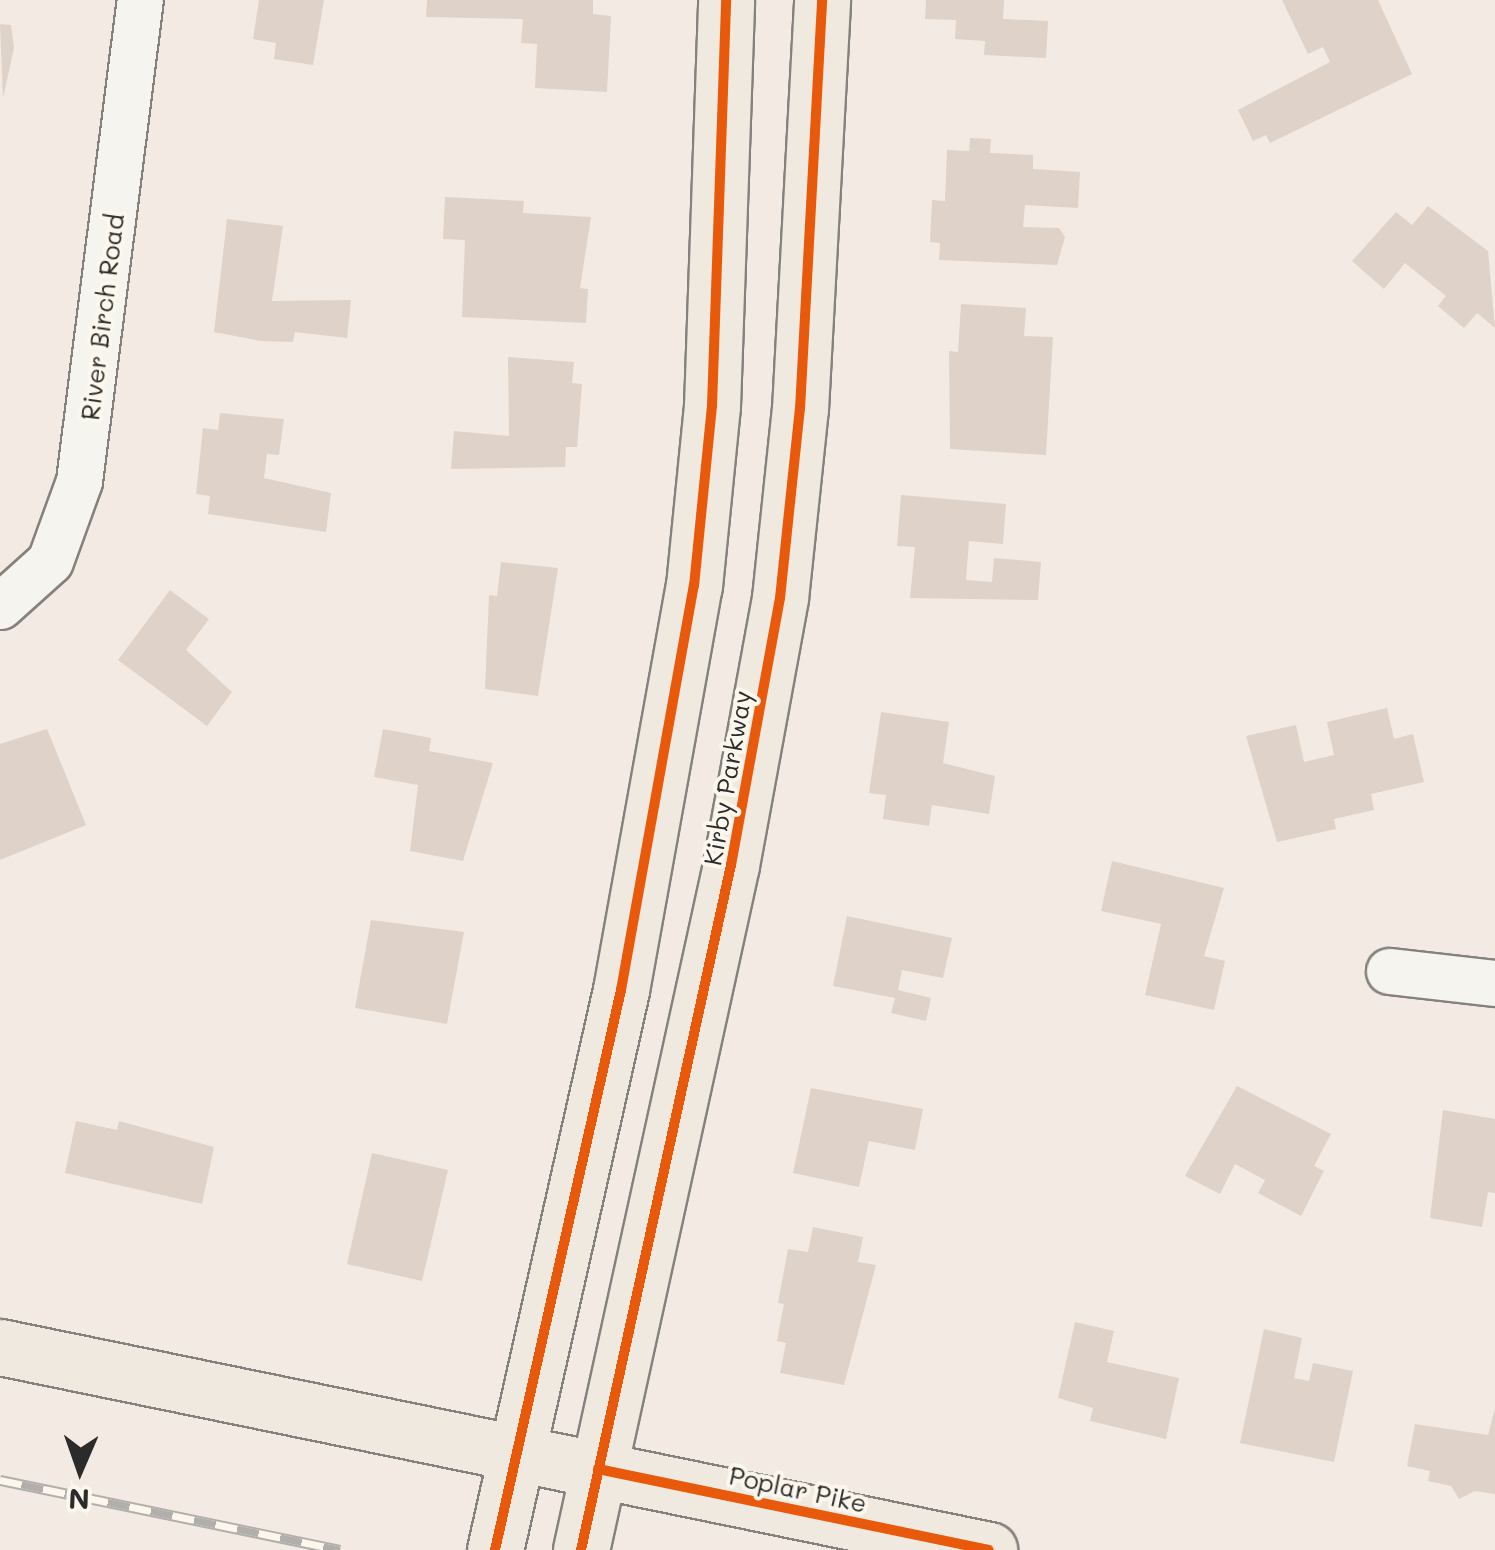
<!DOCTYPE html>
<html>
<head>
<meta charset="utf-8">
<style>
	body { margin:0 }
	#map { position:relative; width:1495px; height:1550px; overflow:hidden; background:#f3ebe3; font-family:Mali,sans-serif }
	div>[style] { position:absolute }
	.building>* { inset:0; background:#ded2c9 }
	.roads { filter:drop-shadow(2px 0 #85817e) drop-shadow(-2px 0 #85817e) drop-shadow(0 2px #85817e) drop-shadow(0 -2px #85817e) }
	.minor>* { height:45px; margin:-22.5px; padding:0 22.5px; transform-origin:22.5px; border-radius:22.5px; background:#f6f4ef }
	.major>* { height:55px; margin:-27.5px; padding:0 27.5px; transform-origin:27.5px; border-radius:27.5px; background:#efe9e0 }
	.rail>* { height:11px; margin-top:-5.5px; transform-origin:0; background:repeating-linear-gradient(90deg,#fbf7ec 0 22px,#b1afac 0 44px); box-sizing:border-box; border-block:2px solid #b1afac }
	.cycleway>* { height:10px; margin:-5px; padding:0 5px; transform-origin:5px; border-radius:5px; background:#e8590c }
	span { translate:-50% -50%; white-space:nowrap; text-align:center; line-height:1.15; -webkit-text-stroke:8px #fbf7ec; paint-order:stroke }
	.street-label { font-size:25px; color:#2b2b2b }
	.north { position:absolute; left:30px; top:1420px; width:100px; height:100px; -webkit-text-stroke:8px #fbf7ec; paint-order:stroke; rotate:182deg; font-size:28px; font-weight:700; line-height:40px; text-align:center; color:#2b2b2b }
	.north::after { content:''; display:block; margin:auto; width:35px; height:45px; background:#2b2b2b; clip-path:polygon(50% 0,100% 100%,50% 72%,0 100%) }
</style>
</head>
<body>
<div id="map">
	<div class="building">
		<div style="clip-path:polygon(259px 0,324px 0,313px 65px,274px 59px,276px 43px,253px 39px)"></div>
		<div style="clip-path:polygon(427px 0,593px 0,593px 14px,611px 16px,607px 92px,535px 88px,537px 44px,521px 43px,523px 19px,426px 17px)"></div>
		<div style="clip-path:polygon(926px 0,1004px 0,1003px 19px,1048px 21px,1046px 58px,984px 55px,985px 41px,955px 39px,956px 20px,925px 19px)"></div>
		<div style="clip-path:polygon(1282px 0,1378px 0,1412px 74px,1270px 143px,1266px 135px,1253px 141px,1238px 110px,1330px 62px,1323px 47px,1308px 54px)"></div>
		<div style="clip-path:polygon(0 24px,11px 25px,14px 48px,3px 98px)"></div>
		<div style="clip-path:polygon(970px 138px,991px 139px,990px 153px,1033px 155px,1033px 169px,1080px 172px,1078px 208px,1025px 205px,1023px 227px,1059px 228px,1065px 237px,1057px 265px,939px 260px,940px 243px,930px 242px,932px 200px,945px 201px,947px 150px,969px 151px)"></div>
		<div style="clip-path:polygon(445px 197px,524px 201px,523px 213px,591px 217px,580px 288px,588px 289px,586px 323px,462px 317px,465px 240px,443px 239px)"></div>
		<div style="clip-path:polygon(1428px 206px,1488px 251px,1495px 328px,1477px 313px,1464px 328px,1438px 306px,1446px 296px,1405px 263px,1384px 289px,1352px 261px,1396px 212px,1412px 225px)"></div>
		<div style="clip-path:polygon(227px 219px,283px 226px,272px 301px,351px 300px,347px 338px,295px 332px,293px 342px,261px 341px,214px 332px)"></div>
		<div style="clip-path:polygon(961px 304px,1026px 308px,1024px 336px,1053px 337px,1046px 455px,950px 449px,949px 351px,958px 352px)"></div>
		<div style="clip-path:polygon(508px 357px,574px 362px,572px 383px,582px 384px,577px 447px,566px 447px,565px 467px,451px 469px,454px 431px,509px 436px)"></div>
		<div style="clip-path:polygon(220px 413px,284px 419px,279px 455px,267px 454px,264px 478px,331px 493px,326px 532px,208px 514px,210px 496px,196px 494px,203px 428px,218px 430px)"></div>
		<div style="clip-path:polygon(901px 495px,1006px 504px,1003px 544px,969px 541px,966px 580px,992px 582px,994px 558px,1041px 562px,1038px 600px,910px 598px,915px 547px,897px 546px)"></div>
		<div style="clip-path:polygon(501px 562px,558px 568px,538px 696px,485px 689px,489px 595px,497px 596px)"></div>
		<div style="clip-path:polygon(170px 590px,209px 619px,186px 650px,232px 692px,207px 726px,118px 660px)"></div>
		<div style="clip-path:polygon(1387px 708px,1394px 739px,1413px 734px,1424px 782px,1371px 794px,1374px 810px,1334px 819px,1336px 829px,1277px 842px,1246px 736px,1296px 725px,1304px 762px,1334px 755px,1327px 722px)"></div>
		<div style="clip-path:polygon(881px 712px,949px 722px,943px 763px,995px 776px,989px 814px,932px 805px,929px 826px,883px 819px,886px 795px,869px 793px)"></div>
		<div style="clip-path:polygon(47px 729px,86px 825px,0 860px,0 744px)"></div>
		<div style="clip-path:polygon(383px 729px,431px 738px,429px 751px,493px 763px,463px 861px,410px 851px,418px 785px,374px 777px)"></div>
		<div style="clip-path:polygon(1112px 861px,1224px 888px,1204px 956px,1225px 961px,1214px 1010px,1145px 995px,1161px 924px,1101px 911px)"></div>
		<div style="clip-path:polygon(847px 916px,952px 938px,943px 978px,902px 970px,898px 990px,931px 998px,926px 1021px,891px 1013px,895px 998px,833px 986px)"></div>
		<div style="clip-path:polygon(371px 920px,464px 932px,447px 1024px,355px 1008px)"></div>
		<div style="clip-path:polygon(1237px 1086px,1331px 1134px,1314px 1166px,1324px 1171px,1301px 1216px,1258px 1193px,1265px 1180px,1235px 1164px,1220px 1194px,1185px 1176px)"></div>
		<div style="clip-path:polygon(811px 1088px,923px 1109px,915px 1150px,869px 1141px,859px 1187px,793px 1173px)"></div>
		<div style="clip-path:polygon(1443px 1110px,1495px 1119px,1495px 1193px,1488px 1192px,1482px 1227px,1430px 1218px)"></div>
		<div style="clip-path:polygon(76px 1121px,117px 1130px,119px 1121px,214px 1147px,202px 1204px,65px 1173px)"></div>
		<div style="clip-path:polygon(372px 1153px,448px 1170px,422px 1281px,347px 1264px)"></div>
		<div style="clip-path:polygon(813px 1227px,863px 1237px,858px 1262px,876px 1265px,844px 1385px,780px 1373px,786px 1343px,777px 1341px,784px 1304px,778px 1303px,788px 1249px,808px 1252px)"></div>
		<div style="clip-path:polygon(1075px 1322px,1114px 1331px,1107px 1362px,1179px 1378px,1166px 1439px,1090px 1421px,1093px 1408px,1058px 1398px)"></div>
		<div style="clip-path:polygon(1264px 1329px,1302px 1338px,1294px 1378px,1309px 1381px,1313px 1363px,1353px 1371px,1334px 1462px,1240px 1443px)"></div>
		<div style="clip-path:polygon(1495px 1408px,1495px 1494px,1475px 1491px,1459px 1499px,1451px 1486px,1428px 1481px,1430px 1471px,1407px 1466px,1415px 1424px,1488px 1435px)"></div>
	</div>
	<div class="roads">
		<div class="minor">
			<div style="left:0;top:606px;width:67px;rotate:-42deg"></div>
			<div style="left:50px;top:561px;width:85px;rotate:-70.1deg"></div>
			<div style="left:79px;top:481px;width:485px;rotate:-82.8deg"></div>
			<div style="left:1389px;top:971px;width:107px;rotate:6.5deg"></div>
		</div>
		<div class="major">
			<div style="left:0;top:1347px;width:1010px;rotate:11.6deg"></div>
			<div style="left:495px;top:1550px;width:574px;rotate:-77.32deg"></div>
			<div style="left:621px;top:990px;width:411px;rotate:-79.8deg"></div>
			<div style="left:694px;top:586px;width:181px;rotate:-84.3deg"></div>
			<div style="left:712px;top:406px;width:406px;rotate:-88deg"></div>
			<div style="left:581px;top:1550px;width:701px;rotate:-77.65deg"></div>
			<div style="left:731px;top:865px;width:271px;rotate:-79.6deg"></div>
			<div style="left:780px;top:598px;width:190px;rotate:-84deg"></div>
			<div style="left:800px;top:409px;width:410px;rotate:-86.9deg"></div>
		</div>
	</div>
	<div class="rail">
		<div style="left:0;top:1480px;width:347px;rotate:11.6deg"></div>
	</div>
	<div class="cycleway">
		<div style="left:598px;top:1469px;width:399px;rotate:11.7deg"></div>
		<div style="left:495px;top:1550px;width:574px;rotate:-77.32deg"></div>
		<div style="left:621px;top:990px;width:411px;rotate:-79.8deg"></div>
		<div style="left:694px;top:586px;width:181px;rotate:-84.3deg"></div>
		<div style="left:712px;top:406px;width:406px;rotate:-88deg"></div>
		<div style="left:581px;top:1550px;width:701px;rotate:-77.65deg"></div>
		<div style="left:731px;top:865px;width:271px;rotate:-79.6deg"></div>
		<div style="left:780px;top:598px;width:190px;rotate:-84deg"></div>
		<div style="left:800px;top:409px;width:410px;rotate:-86.9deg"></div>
	</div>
	<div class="street-label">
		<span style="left:102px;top:317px;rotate:-83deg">River Birch Road</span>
		<span style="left:727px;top:778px;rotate:-80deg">Kirby Parkway</span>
		<span style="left:798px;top:1489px;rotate:12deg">Poplar Pike</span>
	</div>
	<div class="north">N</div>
</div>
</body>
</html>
